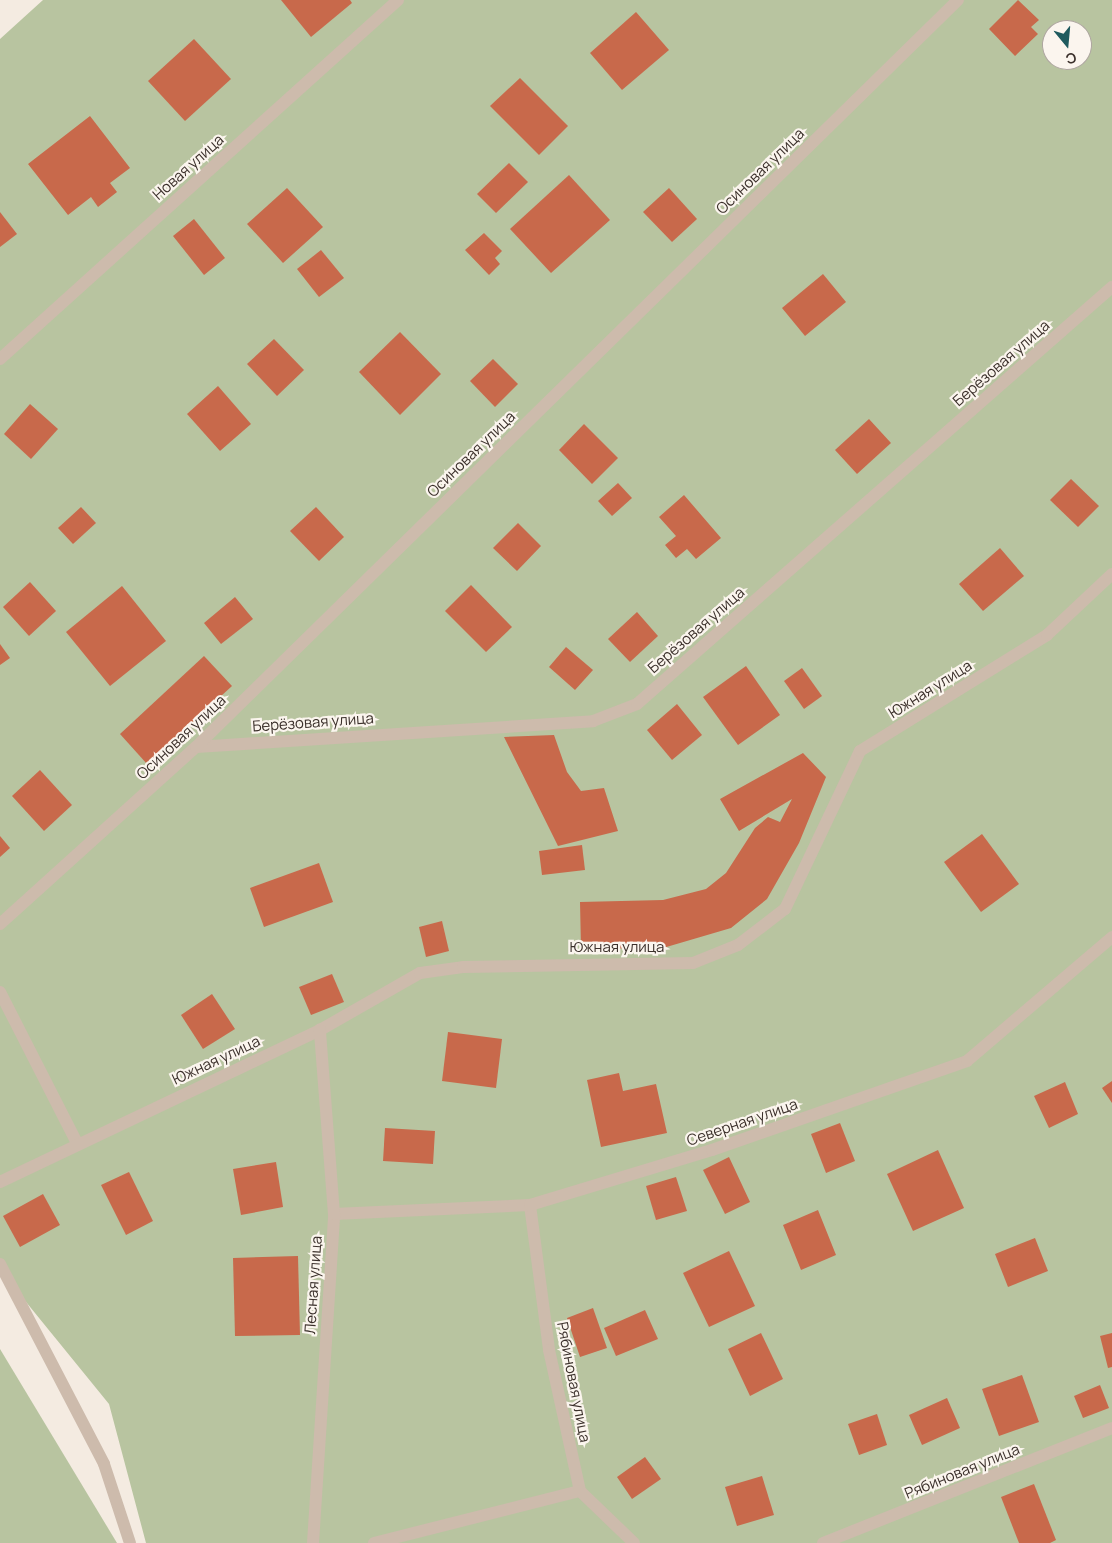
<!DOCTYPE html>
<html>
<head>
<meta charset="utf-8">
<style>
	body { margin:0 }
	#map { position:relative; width:1112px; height:1543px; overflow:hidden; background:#f4ebe1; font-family:Manrope,sans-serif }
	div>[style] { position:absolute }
	.green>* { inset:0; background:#b8c4a0 }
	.building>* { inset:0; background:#c8694b }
	.lane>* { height:12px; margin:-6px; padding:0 6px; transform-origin:6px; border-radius:6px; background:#cdbbac }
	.street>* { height:12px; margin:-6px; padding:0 6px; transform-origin:6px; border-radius:6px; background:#cdbbac }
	span { translate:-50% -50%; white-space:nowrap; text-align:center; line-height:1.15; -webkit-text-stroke:4.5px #fbf5ee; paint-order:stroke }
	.street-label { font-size:15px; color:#3b302b }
	.north { position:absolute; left:1042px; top:20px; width:50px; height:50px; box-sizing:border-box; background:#fbf5ee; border:1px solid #aea6a0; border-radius:50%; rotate:163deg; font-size:14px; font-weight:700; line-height:20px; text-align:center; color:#3b302b }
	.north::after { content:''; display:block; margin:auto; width:18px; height:22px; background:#1f5a5e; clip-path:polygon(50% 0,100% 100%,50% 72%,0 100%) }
</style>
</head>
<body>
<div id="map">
	<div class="green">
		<div style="clip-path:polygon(evenodd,43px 0,1112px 0,1112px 1543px,146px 1543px,109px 1404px,0 1270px,0 39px,43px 0,1052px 30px,1082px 30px,1082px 60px,1052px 60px,1052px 30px)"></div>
		<div style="clip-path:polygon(0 1349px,117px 1543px,0 1543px)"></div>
	</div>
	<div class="building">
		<div style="clip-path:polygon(281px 0,350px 0,352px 3px,311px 37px)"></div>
		<div style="clip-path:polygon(1018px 0,1039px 20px,1031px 27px,1038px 34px,1015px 56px,989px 29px)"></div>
		<div style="clip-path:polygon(636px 12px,669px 50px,622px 90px,590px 53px)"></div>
		<div style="clip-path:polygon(194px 39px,231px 79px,185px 121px,148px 81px)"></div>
		<div style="clip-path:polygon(520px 78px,568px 126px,539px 155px,490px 106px)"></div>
		<div style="clip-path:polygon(90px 116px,130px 168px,110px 183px,117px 192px,98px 207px,91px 197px,68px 215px,28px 164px)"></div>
		<div style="clip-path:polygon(509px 163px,528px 182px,496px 213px,477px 194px)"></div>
		<div style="clip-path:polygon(569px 175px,610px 220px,551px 273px,510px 229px)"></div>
		<div style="clip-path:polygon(287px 188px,323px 227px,283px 263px,247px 224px)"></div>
		<div style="clip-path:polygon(669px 188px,697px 219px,672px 242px,643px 212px)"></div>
		<div style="clip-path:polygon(0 212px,17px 234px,0 247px)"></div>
		<div style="clip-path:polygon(194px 219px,225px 258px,204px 275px,173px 236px)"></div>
		<div style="clip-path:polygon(484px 233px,502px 251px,495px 258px,500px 264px,489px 275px,465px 250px)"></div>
		<div style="clip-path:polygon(321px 250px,344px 278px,319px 297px,297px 269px)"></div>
		<div style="clip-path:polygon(823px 274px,846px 302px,805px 336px,782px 308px)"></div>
		<div style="clip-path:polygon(400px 332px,441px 374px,400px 415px,359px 372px)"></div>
		<div style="clip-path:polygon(274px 339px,304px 370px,277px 396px,247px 364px)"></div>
		<div style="clip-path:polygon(493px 359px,518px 384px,495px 407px,470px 381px)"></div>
		<div style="clip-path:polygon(218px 386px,251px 424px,220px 451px,187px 414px)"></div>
		<div style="clip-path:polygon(30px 404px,58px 429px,31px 459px,4px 434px)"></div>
		<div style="clip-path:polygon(869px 419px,891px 443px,857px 474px,835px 450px)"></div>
		<div style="clip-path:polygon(584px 424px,618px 458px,592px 484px,559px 450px)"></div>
		<div style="clip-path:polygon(1071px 479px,1099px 506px,1078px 527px,1050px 500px)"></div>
		<div style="clip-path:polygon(618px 483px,632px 498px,612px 516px,598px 501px)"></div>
		<div style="clip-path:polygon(684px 495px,721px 538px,696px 559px,687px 549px,676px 558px,665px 545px,676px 536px,659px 517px)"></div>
		<div style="clip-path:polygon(81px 507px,96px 523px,73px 544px,58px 528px)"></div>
		<div style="clip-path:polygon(316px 507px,344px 537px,319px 561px,290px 531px)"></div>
		<div style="clip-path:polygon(518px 523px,541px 546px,517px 571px,493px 548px)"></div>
		<div style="clip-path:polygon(1000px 548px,1024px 576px,983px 611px,959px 584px)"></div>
		<div style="clip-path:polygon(30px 582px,56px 611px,29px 636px,3px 607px)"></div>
		<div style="clip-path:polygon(471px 585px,512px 627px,486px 652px,445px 611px)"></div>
		<div style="clip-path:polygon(122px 586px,166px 641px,110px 686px,66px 632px)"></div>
		<div style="clip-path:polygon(235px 597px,253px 619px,221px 644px,204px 623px)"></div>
		<div style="clip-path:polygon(637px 612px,658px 636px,630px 662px,608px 639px)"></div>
		<div style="clip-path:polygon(0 644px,10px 658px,0 665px)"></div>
		<div style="clip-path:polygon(566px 647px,593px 670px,575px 690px,549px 667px)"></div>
		<div style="clip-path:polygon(204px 656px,232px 686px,147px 764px,120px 734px)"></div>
		<div style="clip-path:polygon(746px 666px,780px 715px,738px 745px,703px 697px)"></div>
		<div style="clip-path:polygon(802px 668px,822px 696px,804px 709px,784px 681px)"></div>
		<div style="clip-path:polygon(677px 704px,702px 735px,672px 760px,647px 730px)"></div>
		<div style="clip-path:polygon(554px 735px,567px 772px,581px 791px,604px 788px,618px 831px,558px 846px,504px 737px)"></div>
		<div style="clip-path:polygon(803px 753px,826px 777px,799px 843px,767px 899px,731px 928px,663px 948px,581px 949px,580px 902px,663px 900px,706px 889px,726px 873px,755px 828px,768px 817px,780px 822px,792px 799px,739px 831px,720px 799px)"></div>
		<div style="clip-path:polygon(40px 770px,72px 805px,44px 831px,12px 796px)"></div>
		<div style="clip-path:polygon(982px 834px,1019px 884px,981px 912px,944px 862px)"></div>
		<div style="clip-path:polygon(0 836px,10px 848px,0 857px)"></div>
		<div style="clip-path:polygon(582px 845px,585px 870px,542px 875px,539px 851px)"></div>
		<div style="clip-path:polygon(319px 863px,333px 902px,264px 927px,250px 888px)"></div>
		<div style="clip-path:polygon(442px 921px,449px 951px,426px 957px,419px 927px)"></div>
		<div style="clip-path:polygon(332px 974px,344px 1002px,311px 1015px,299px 987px)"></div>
		<div style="clip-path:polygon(212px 994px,235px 1029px,203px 1049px,181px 1015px)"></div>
		<div style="clip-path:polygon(448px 1032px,502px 1039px,496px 1088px,442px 1081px)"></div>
		<div style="clip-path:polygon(619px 1073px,623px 1091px,656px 1084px,667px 1133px,601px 1147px,587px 1080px)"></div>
		<div style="clip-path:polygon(1112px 1081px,1112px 1103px,1102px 1088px)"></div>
		<div style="clip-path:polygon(1065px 1082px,1078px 1114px,1049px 1128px,1034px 1096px)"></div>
		<div style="clip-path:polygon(840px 1123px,855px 1161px,826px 1173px,811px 1134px)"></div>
		<div style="clip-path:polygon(385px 1128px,435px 1131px,433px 1164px,383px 1161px)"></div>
		<div style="clip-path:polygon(938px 1150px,964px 1208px,913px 1231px,887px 1174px)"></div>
		<div style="clip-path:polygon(729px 1157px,750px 1202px,725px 1214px,703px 1170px)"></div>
		<div style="clip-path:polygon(276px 1162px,283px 1207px,241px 1215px,233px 1169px)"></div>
		<div style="clip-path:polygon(129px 1172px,153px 1221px,126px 1235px,101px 1185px)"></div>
		<div style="clip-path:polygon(676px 1177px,687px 1211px,656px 1220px,646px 1186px)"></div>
		<div style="clip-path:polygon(43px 1194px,60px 1225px,20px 1247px,3px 1216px)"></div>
		<div style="clip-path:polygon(818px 1210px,836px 1255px,801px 1270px,783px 1225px)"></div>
		<div style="clip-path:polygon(1035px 1238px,1048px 1271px,1008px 1287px,995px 1254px)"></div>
		<div style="clip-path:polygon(729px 1251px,755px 1306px,709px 1327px,683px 1273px)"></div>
		<div style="clip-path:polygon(298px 1256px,300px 1335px,235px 1336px,233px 1258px)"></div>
		<div style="clip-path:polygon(593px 1308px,607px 1348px,580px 1357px,567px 1318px)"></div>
		<div style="clip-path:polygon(645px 1310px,658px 1339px,616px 1356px,604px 1328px)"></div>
		<div style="clip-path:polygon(761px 1333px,783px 1379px,750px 1396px,728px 1349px)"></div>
		<div style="clip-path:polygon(1112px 1333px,1112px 1367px,1108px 1368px,1100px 1336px)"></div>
		<div style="clip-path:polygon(1022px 1375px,1039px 1422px,999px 1436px,982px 1389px)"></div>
		<div style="clip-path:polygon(1100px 1385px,1109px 1408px,1083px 1418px,1074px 1396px)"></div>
		<div style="clip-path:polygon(947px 1398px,960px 1428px,922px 1445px,909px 1415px)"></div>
		<div style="clip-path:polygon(877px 1414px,887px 1445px,859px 1455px,848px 1424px)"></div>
		<div style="clip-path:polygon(645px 1457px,661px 1479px,632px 1499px,617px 1477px)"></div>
		<div style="clip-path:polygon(762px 1476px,774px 1515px,737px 1526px,725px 1487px)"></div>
		<div style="clip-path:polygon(1034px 1484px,1056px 1540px,1050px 1543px,1019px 1543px,1001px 1497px)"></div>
	</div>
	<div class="lane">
		<div style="left:374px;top:1543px;width:212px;rotate:-14.2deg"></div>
	</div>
	<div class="street">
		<div style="left:0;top:359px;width:536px;rotate:-42.05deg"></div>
		<div style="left:196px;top:747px;width:398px;rotate:-3.7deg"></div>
		<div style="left:593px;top:721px;width:47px;rotate:-21.1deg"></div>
		<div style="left:637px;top:704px;width:632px;rotate:-41.28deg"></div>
		<div style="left:0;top:924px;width:264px;rotate:-42.1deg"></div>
		<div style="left:196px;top:747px;width:1067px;rotate:-44.43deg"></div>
		<div style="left:0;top:992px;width:169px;rotate:63deg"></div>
		<div style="left:0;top:1182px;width:354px;rotate:-25.4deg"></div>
		<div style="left:320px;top:1030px;width:115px;rotate:-29.7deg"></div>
		<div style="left:420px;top:973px;width:43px;rotate:-7.9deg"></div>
		<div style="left:463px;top:967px;width:230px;rotate:-1deg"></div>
		<div style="left:693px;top:963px;width:48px;rotate:-21.8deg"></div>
		<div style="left:738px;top:945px;width:59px;rotate:-37.5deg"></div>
		<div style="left:785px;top:909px;width:175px;rotate:-64.6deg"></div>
		<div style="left:860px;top:751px;width:220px;rotate:-31.8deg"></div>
		<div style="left:1047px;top:635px;width:89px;rotate:-43.2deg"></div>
		<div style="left:530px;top:1205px;width:146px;rotate:82.5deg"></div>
		<div style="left:549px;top:1350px;width:144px;rotate:77.6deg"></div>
		<div style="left:580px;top:1491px;width:75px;rotate:43.9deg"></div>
		<div style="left:334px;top:1214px;width:196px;rotate:-2.6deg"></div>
		<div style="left:530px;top:1205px;width:190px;rotate:-16.8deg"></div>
		<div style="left:712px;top:1150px;width:270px;rotate:-19.2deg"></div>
		<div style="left:967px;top:1061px;width:191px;rotate:-40.5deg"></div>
		<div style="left:0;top:1264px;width:225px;rotate:62.5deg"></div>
		<div style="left:104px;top:1464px;width:83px;rotate:71.8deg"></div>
		<div style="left:313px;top:1543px;width:330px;rotate:-86.3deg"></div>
		<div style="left:334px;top:1214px;width:185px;rotate:-94.4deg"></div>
		<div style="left:823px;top:1543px;width:311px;rotate:-21.7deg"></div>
	</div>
	<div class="street-label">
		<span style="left:188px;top:167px;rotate:-42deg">Новая улица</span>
		<span style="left:760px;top:171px;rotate:-44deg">Осиновая улица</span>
		<span style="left:1001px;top:363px;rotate:-41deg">Берёзовая улица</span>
		<span style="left:471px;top:454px;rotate:-44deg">Осиновая улица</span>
		<span style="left:696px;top:630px;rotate:-41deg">Берёзовая улица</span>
		<span style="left:930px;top:689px;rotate:-32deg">Южная улица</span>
		<span style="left:313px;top:722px;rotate:-4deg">Берёзовая улица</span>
		<span style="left:181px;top:737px;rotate:-43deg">Осиновая улица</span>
		<span style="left:617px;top:947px">Южная улица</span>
		<span style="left:216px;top:1060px;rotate:-25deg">Южная улица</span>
		<span style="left:742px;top:1122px;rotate:-19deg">Северная улица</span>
		<span style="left:313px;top:1285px;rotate:-86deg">Лесная улица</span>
		<span style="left:574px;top:1382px;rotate:79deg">Рябиновая улица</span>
		<span style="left:962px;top:1471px;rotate:-22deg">Рябиновая улица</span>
	</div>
	<div class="north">С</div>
</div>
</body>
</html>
